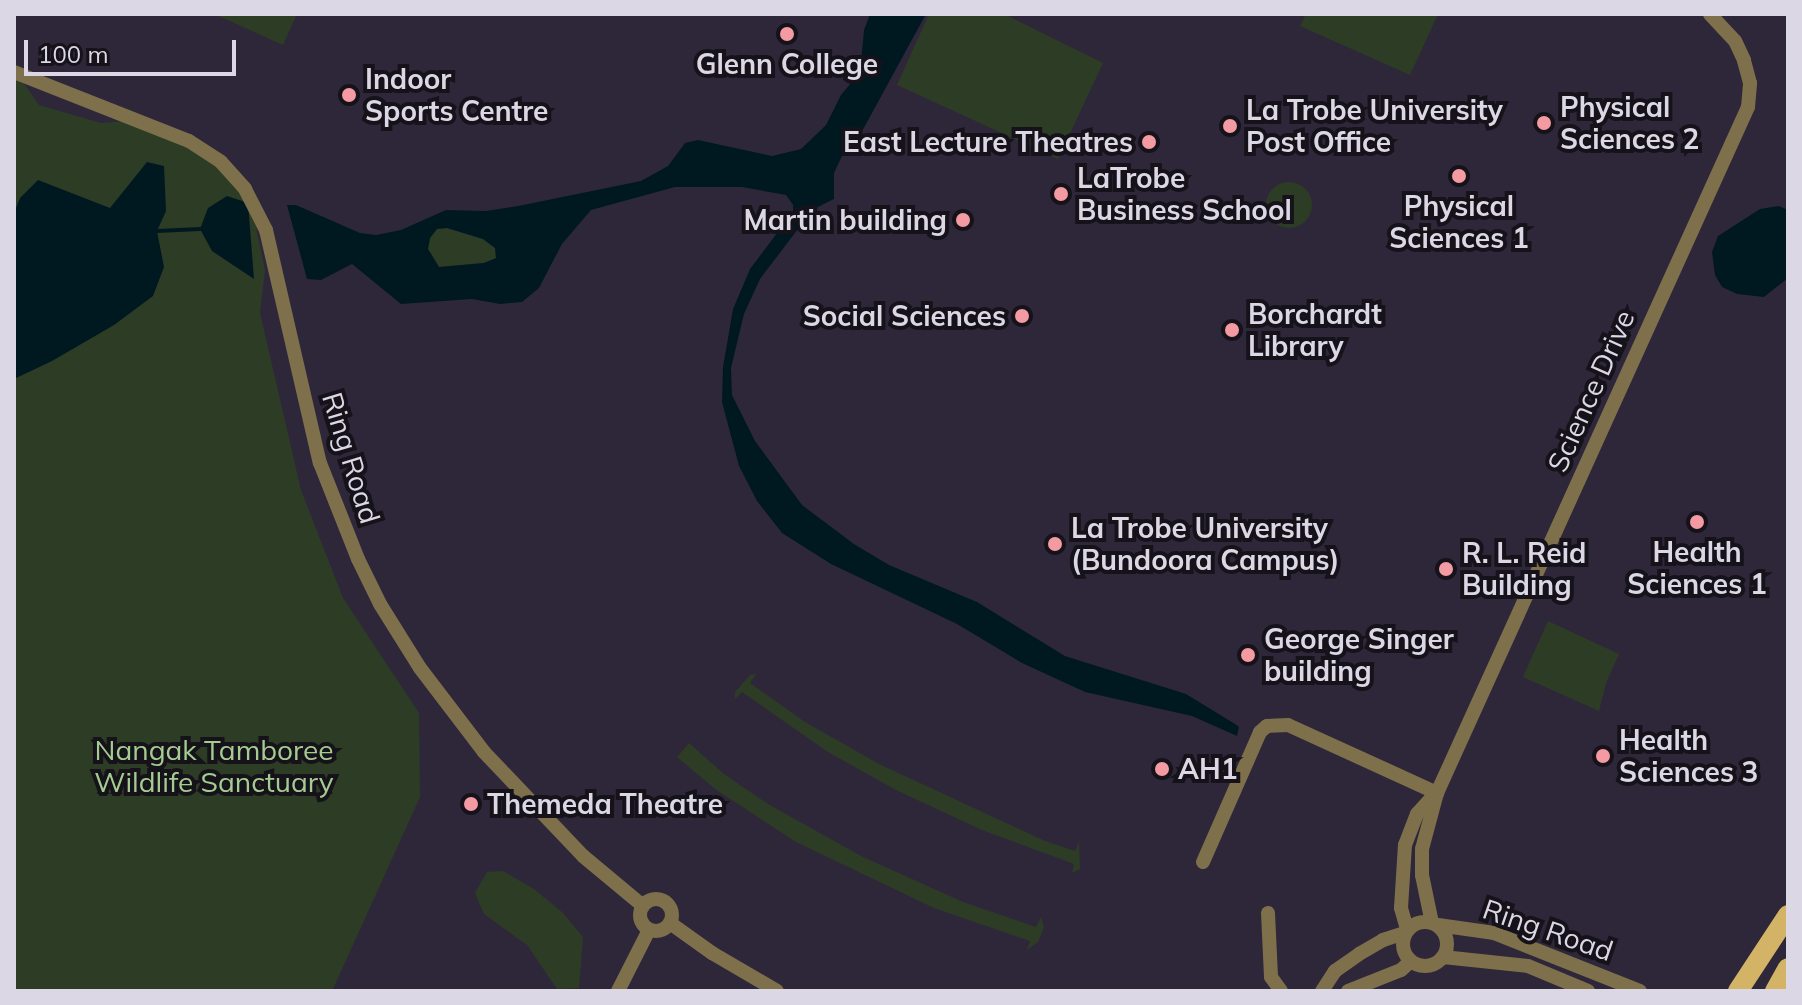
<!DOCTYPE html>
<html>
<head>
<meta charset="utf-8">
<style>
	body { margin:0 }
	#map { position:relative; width:1802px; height:1005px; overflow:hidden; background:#2e273a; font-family:Mulish,sans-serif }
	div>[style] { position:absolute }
	.green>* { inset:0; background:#2d3c25 }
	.round { border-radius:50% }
	.water>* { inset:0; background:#001920 }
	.stream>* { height:4px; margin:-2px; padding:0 2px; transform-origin:2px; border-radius:2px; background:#001920 }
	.street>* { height:14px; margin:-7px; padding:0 7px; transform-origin:7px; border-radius:7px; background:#7f704c }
	.street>.ring { margin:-7px; padding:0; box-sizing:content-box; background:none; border:14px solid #7f704c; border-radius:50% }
	.primary>* { height:20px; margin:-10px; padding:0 10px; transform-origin:10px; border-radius:10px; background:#d3b466 }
	.dots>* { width:22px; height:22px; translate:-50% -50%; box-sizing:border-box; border:4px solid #15121a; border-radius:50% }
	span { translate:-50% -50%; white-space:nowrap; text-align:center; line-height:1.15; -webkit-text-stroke:8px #15121a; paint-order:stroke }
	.poi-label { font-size:28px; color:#dbd7e4; font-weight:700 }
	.left { translate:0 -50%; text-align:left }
	.right { translate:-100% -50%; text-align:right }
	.street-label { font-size:28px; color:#dbd7e4 }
	.park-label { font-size:28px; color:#a5cc90 }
	.frame { position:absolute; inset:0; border:16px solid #dbd7e4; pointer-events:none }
	.scale { position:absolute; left:24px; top:40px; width:212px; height:36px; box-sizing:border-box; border:4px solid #dbd7e4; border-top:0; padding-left:10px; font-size:24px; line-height:28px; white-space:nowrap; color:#dbd7e4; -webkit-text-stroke:6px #15121a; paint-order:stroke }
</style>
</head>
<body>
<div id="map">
	<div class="green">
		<div style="clip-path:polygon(214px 14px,297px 14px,283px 45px)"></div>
		<div style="clip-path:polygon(929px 14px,1004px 14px,1103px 63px,1058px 159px,897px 85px)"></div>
		<div style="clip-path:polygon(1306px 14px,1438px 14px,1410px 75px,1300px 26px)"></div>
		<div style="clip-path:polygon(14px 78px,23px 82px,39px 105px,101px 123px,149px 119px,231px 173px,254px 218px,265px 270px,260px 313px,301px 490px,343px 598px,419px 713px,420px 797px,332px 991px,14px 991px)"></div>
		<div class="round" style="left:1266px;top:182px;width:46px;height:46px"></div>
		<div style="clip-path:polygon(447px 228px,483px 239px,495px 248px,496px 258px,493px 262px,439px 267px,428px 249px,430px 238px,437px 229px)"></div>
		<div style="clip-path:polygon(1548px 621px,1619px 654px,1606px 683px,1599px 711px,1523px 677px)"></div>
		<div style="clip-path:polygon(756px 674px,750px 683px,805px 722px,879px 764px,1045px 841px,1075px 851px,1079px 842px,1080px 869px,1072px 873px,1074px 864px,982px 830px,896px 790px,828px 752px,742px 692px,735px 699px,735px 692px,750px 675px)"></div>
		<div style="clip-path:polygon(689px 743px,724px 774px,768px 804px,861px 856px,963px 902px,1036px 927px,1041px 917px,1044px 927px,1038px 942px,1027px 950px,1030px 941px,934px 908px,796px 842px,715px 789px,677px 757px)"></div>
		<div style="clip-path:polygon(503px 871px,534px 889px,563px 913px,583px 937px,579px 988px,557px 989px,527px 945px,484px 914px,475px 893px,487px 872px)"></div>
	</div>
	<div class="water">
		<div style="clip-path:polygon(evenodd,870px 14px,926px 14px,860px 135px,844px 152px,834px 173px,834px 199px,802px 215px,798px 229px,760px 279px,744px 314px,731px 368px,732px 395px,755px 441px,802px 505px,854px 544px,889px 565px,977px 602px,1065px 656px,1186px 694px,1235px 724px,1239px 727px,1237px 736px,1192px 716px,1085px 692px,1022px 663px,957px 624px,831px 564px,782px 533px,757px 501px,739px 466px,722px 402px,723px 367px,733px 309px,750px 269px,793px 212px,793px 205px,786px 195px,742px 187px,675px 187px,591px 210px,562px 244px,539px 288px,522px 302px,500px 304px,472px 299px,401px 304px,352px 264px,321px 280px,307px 279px,287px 205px,296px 205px,360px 233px,376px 235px,401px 230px,446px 210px,486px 211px,518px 206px,641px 181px,668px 166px,685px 143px,698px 140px,772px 156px,801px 149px,826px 125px,841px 95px,860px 72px,864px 30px,870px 14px,447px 228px,483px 239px,495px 248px,496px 258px,484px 263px,439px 267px,428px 249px,430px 238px,437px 229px,447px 228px)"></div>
		<div style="clip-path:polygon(147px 162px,164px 166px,166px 211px,157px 231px,164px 267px,153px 296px,114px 325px,52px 361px,14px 379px,14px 213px,20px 198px,38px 180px,110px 208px)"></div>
		<div style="clip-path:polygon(227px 196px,248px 203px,254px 279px,212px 251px,200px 229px,208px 208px)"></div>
		<div style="clip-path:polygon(1779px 206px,1788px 210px,1788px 278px,1764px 297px,1737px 294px,1722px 287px,1715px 275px,1712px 252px,1718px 236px,1760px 209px)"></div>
	</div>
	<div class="stream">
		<div style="left:157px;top:231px;width:43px;rotate:-2.7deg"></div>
	</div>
	<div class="street">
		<div style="left:14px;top:72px;width:188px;rotate:21.5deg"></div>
		<div style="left:189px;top:141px;width:38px;rotate:33deg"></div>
		<div style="left:221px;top:162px;width:36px;rotate:48deg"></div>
		<div style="left:245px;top:189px;width:46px;rotate:62.9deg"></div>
		<div style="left:266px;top:230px;width:239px;rotate:77deg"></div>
		<div style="left:320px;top:463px;width:103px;rotate:68.4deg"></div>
		<div style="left:358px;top:559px;width:50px;rotate:63.9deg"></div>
		<div style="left:380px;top:604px;width:75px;rotate:58deg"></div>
		<div style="left:420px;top:668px;width:106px;rotate:52.7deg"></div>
		<div style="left:484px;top:752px;width:144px;rotate:46.4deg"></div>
		<div style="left:583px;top:856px;width:78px;rotate:39.8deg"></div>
		<div style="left:1203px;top:862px;width:142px;rotate:-66.3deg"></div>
		<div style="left:1260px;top:732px;width:9px;rotate:-41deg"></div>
		<div style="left:1267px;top:726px;width:21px;rotate:-3deg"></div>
		<div style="left:1288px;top:725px;width:164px;rotate:24.5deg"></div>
		<div class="ring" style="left:640px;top:899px;width:18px;height:18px"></div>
		<div style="left:1268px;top:913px;width:64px;rotate:87.3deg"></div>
		<div style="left:1271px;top:977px;width:17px;rotate:54deg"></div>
		<div class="ring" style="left:1403px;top:922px;width:30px;height:30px"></div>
		<div style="left:670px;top:923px;width:52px;rotate:35.5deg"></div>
		<div style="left:712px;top:953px;width:75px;rotate:30.3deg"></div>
		<div style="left:1432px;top:923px;width:49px;rotate:-101.8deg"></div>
		<div style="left:1422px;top:875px;width:26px;rotate:-90deg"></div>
		<div style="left:1422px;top:849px;width:58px;rotate:-75deg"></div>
		<div style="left:1437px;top:793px;width:753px;rotate:-65.61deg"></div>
		<div style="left:1748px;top:107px;width:24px;rotate:-85deg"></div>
		<div style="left:1750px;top:83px;width:24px;rotate:-105deg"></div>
		<div style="left:1744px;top:60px;width:21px;rotate:-115deg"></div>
		<div style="left:1735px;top:41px;width:37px;rotate:-133deg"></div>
		<div style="left:1438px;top:925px;width:57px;rotate:8.1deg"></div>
		<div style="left:1494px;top:933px;width:157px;rotate:21.7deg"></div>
		<div style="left:1407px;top:929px;width:22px;rotate:-106deg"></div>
		<div style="left:1401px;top:908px;width:63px;rotate:-86.4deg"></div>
		<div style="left:1405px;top:845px;width:33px;rotate:-69deg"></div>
		<div style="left:1417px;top:814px;width:24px;rotate:-48deg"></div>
		<div style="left:1443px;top:957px;width:85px;rotate:6deg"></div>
		<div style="left:1528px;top:966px;width:65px;rotate:22.6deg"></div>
		<div style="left:618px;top:991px;width:68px;rotate:-63.1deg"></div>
		<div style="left:1322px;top:991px;width:24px;rotate:-57deg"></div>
		<div style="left:1335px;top:971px;width:29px;rotate:-35deg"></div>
		<div style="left:1359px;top:954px;width:28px;rotate:-30deg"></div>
		<div style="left:1383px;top:940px;width:23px;rotate:-18deg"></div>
		<div style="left:1348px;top:991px;width:57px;rotate:-21.6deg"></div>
		<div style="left:1401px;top:970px;width:13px;rotate:-42deg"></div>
	</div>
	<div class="primary">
		<div style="left:1738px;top:991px;width:91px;rotate:-56.7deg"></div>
		<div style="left:1775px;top:991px;width:26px;rotate:-61deg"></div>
	</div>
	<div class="dots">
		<div style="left:787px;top:34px;background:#f49aa2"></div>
		<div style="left:349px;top:95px;background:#f49aa2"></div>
		<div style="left:1544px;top:123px;background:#f49aa2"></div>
		<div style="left:1230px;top:126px;background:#f49aa2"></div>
		<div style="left:1149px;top:142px;background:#f49aa2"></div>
		<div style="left:1459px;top:176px;background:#f49aa2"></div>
		<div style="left:1061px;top:194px;background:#f49aa2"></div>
		<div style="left:963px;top:220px;background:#f49aa2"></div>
		<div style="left:1022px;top:316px;background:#f49aa2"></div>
		<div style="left:1232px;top:330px;background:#f49aa2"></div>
		<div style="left:1697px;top:522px;background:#f49aa2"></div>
		<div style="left:1055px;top:544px;background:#f49aa2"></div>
		<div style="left:1446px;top:569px;background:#f49aa2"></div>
		<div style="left:1248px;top:655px;background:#f49aa2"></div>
		<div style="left:1603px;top:756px;background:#f49aa2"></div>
		<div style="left:1162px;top:769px;background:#f49aa2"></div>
		<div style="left:471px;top:804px;background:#f49aa2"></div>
	</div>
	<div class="poi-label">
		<span style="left:787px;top:64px">Glenn College</span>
		<span class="left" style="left:365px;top:95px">Indoor<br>Sports Centre</span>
		<span class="left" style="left:1560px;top:123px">Physical<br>Sciences 2</span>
		<span class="left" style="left:1246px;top:126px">La Trobe University<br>Post Office</span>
		<span class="right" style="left:1133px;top:142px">East Lecture Theatres</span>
		<span class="left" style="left:1077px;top:194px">LaTrobe<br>Business School</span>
		<span style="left:1459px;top:222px">Physical<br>Sciences 1</span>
		<span class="right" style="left:947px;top:220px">Martin building</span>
		<span class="left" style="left:1248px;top:330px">Borchardt<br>Library</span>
		<span class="right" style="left:1006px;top:316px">Social Sciences</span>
		<span class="left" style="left:1071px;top:544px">La Trobe University<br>(Bundoora Campus)</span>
		<span style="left:1697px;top:568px">Health<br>Sciences 1</span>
		<span class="left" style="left:1462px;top:569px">R. L. Reid<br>Building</span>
		<span class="left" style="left:1264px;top:655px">George Singer<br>building</span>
		<span class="left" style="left:1619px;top:756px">Health<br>Sciences 3</span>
		<span class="left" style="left:1178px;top:769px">AH1</span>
		<span class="left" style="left:487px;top:804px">Themeda Theatre</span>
	</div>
	<div class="street-label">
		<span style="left:1591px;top:391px;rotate:-66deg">Science Drive</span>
		<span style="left:351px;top:458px;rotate:73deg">Ring Road</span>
		<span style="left:1548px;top:930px;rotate:19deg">Ring Road</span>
	</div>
	<div class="park-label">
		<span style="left:214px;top:766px">Nangak Tamboree<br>Wildlife Sanctuary</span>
	</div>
	<div class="frame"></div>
	<div class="scale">100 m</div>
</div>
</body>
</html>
